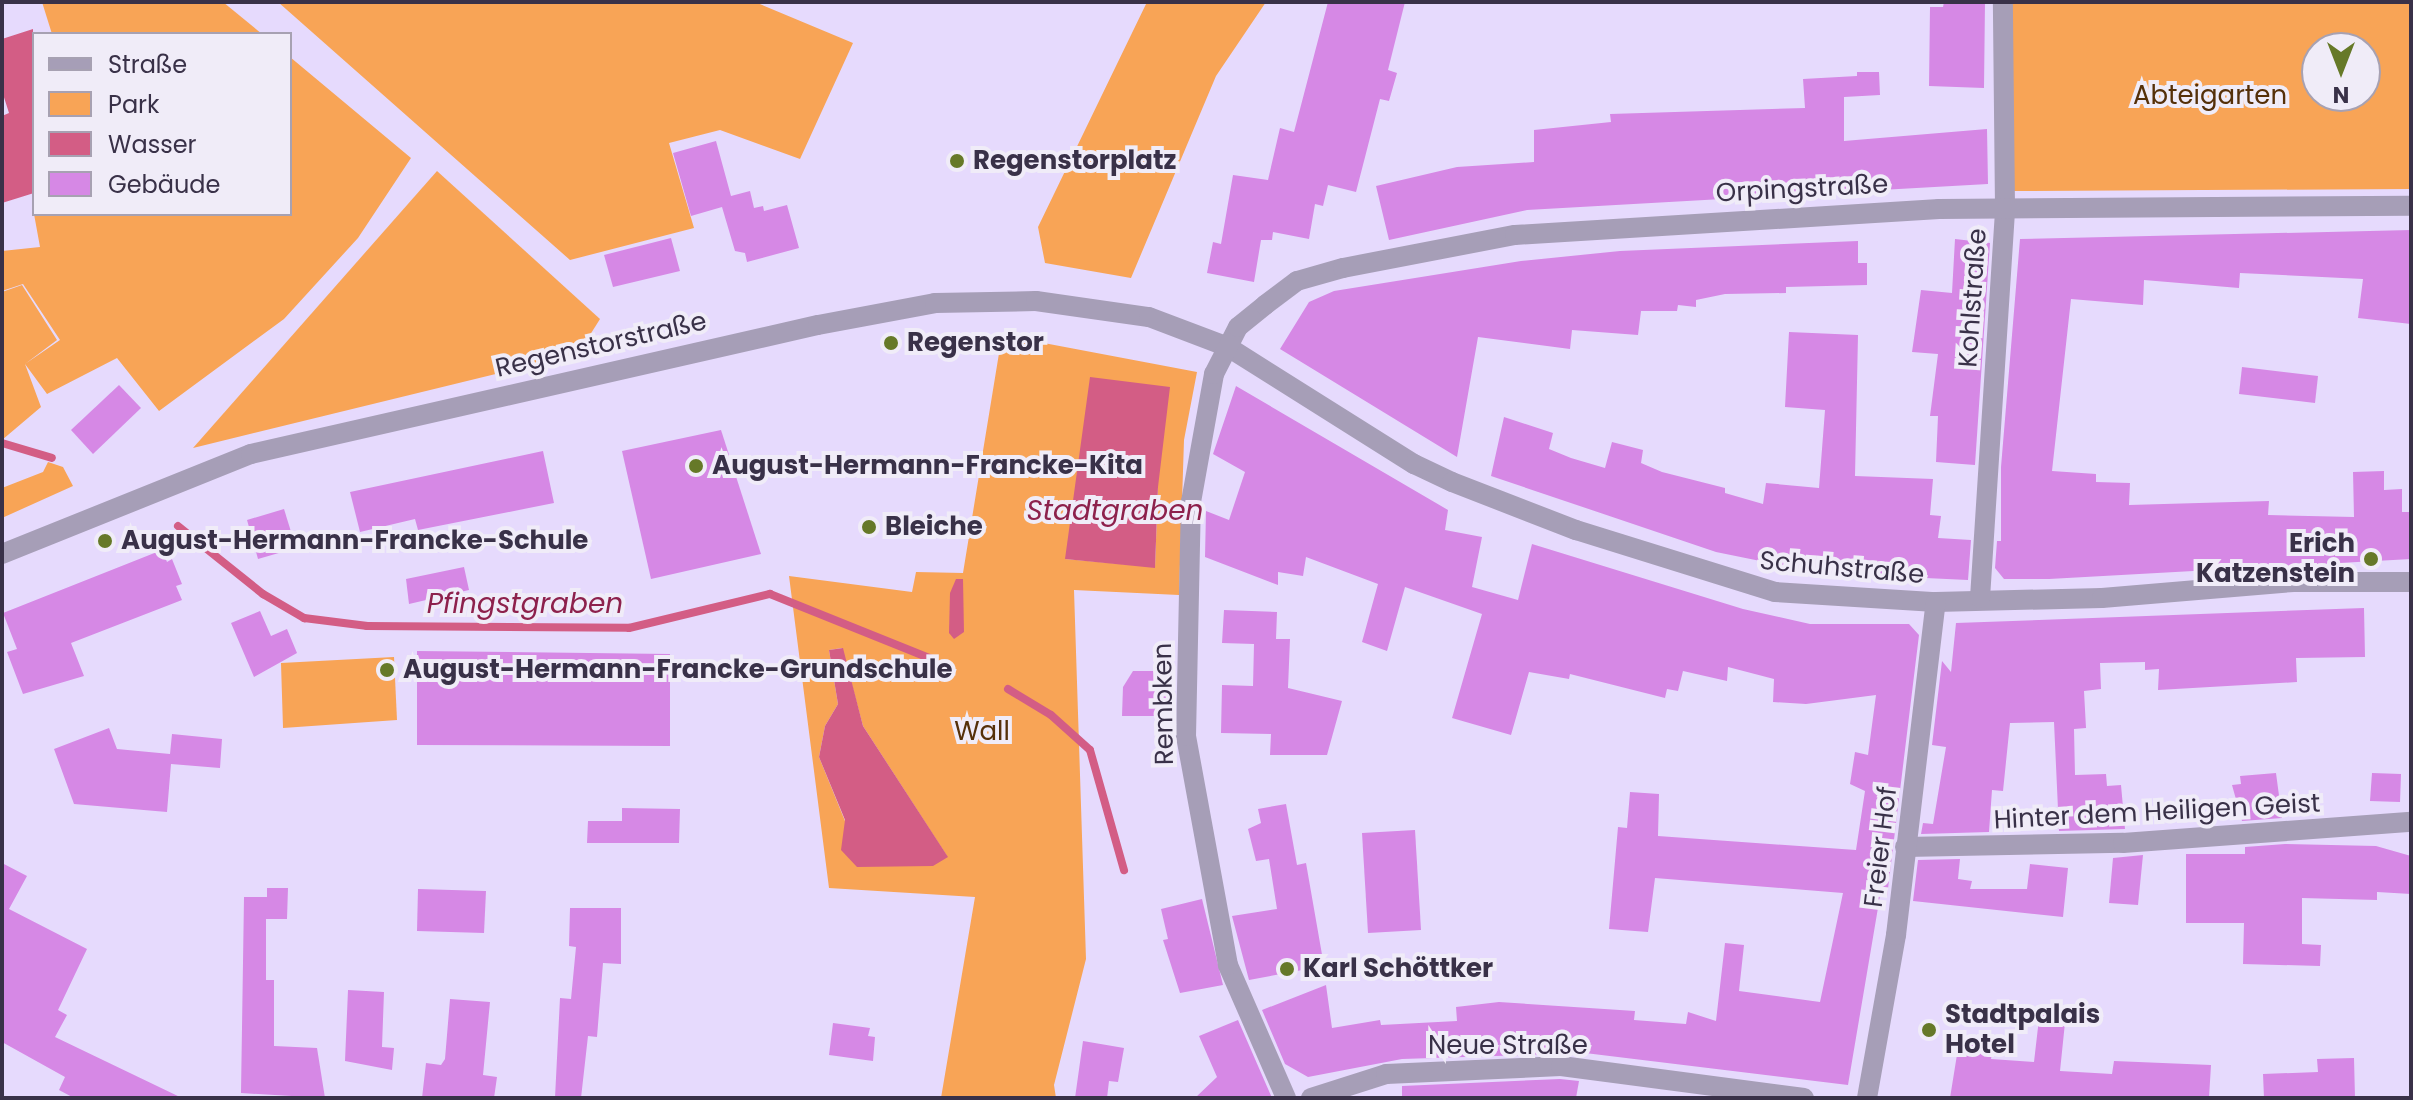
<!DOCTYPE html>
<html>
<head>
<meta charset="utf-8">
<style>
	body { margin:0 }
	#map { position:relative; width:2413px; height:1100px; overflow:hidden; background:#e6dafd; font-family:Poppins,sans-serif }
	div>[style] { position:absolute }
	.green>* { inset:0; background:#f8a456 }
	.water>* { inset:0; background:#d35d85 }
	.stream>* { height:8px; margin:-4px; padding:0 4px; transform-origin:4px; border-radius:4px; background:#d35d85 }
	.building>* { inset:0; background:#d688e5 }
	.minor>* { height:20px; margin:-10px; padding:0 10px; transform-origin:10px; border-radius:10px; background:#a69eb7 }
	.dots>* { width:22px; height:22px; translate:-50% -50%; box-sizing:border-box; border:4px solid #f0ecf8; border-radius:50% }
	span { translate:-50% -50%; white-space:nowrap; text-align:center; line-height:1.15; -webkit-text-stroke:8px #f0ecf8; paint-order:stroke }
	.park-label { font-size:26px; color:#553009 }
	.poi-label { font-size:26px; color:#393148; font-weight:700 }
	.left { translate:0 -50%; text-align:left }
	.right { translate:-100% -50%; text-align:right }
	.street-label { font-size:26px; color:#393148 }
	.water-label { font-size:28px; color:#8d214c; font-style:italic }
	.frame { position:absolute; inset:0; border:4px solid #393148; pointer-events:none }
	.legend { position:absolute; left:32px; top:32px; width:260px; height:184px; box-sizing:border-box; background:#f0ecf8; border:2px solid #a7a1b2; margin:0; padding:10px 14px; list-style:none; font-size:24px; color:#393148 }
	.legend li { display:flex; align-items:center; gap:16px; height:40px }
	.legend b { width:40px; border:2px solid #a7a1b2 }
	.north { position:absolute; left:2301px; top:32px; width:80px; height:80px; box-sizing:border-box; background:#f0ecf8; border:2px solid #a7a1b2; border-radius:50%; rotate:180deg; font-size:22px; font-weight:700; line-height:32px; text-align:center; color:#393148 }
	.north::after { content:''; display:block; margin:auto; width:28px; height:36px; background:#667928; clip-path:polygon(50% 0,100% 100%,50% 72%,0 100%) }
</style>
</head>
<body>
<div id="map">
	<div class="green">
		<div style="clip-path:polygon(42px 2px,223px 2px,262px 34px,52px 34px)"></div>
		<div style="clip-path:polygon(278px 2px,755px 2px,853px 43px,800px 159px,720px 130px,669px 143px,694px 228px,570px 260px)"></div>
		<div style="clip-path:polygon(1147px 2px,1266px 2px,1216px 76px,1131px 278px,1045px 263px,1038px 227px)"></div>
		<div style="clip-path:polygon(evenodd,2009px 2px,2411px 2px,2411px 189px,2014px 191px,2009px 2px,2317px 48px,2365px 48px,2365px 96px,2317px 96px,2317px 48px)"></div>
		<div style="clip-path:polygon(290px 57px,411px 158px,358px 238px,284px 319px,159px 411px,117px 358px,47px 394px,25px 364px,41px 407px,2px 440px,2px 292px,22px 285px,57px 340px,25px 364px,60px 340px,23px 284px,2px 291px,2px 251px,40px 247px,34px 214px,290px 214px)"></div>
		<div style="clip-path:polygon(437px 171px,600px 319px,578px 354px,193px 448px)"></div>
		<div style="clip-path:polygon(evenodd,1002px 335px,1197px 372px,1184px 440px,1179px 595px,1074px 590px,1086px 959px,1054px 1085px,1056px 1098px,941px 1098px,975px 897px,829px 888px,789px 576px,912px 592px,916px 572px,963px 573px,1002px 335px,1158px 487px,1155px 567px,1065px 559px,1158px 487px,1002px 335px,842px 648px,863px 726px,947px 856px,845px 821px,819px 757px,825px 726px,838px 704px,829px 650px,842px 648px)"></div>
		<div style="clip-path:polygon(48px 462px,63px 467px,73px 486px,2px 518px,2px 488px,43px 472px)"></div>
		<div style="clip-path:polygon(394px 657px,397px 720px,283px 728px,281px 663px)"></div>
	</div>
	<div class="water">
		<div style="clip-path:polygon(33px 29px,34px 193px,2px 203px,2px 116px,9px 113px,2px 91px,2px 39px)"></div>
		<div style="clip-path:polygon(1090px 377px,1170px 387px,1158px 487px,1155px 568px,1065px 559px)"></div>
		<div style="clip-path:polygon(956px 579px,963px 579px,964px 632px,954px 639px,949px 633px,950px 593px)"></div>
		<div style="clip-path:polygon(843px 648px,863px 726px,948px 857px,933px 866px,857px 867px,841px 850px,845px 820px,819px 757px,825px 726px,838px 704px,829px 650px)"></div>
	</div>
	<div class="stream">
		<div style="left:2px;top:443px;width:52px;rotate:16.7deg"></div>
		<div style="left:178px;top:526px;width:109px;rotate:38.7deg"></div>
		<div style="left:263px;top:594px;width:48px;rotate:30.3deg"></div>
		<div style="left:304px;top:618px;width:64px;rotate:7.2deg"></div>
		<div style="left:367px;top:626px;width:262px;rotate:0.4deg"></div>
		<div style="left:629px;top:628px;width:145px;rotate:-13.6deg"></div>
		<div style="left:770px;top:594px;width:177px;rotate:21.9deg"></div>
		<div style="left:1008px;top:689px;width:50px;rotate:31.2deg"></div>
		<div style="left:1051px;top:715px;width:52px;rotate:41.9deg"></div>
		<div style="left:1090px;top:750px;width:125px;rotate:74.2deg"></div>
	</div>
	<div class="building">
		<div style="clip-path:polygon(1328px 2px,1405px 2px,1388px 70px,1397px 73px,1389px 101px,1380px 99px,1356px 192px,1328px 185px,1323px 206px,1315px 204px,1309px 239px,1273px 232px,1272px 240px,1261px 240px,1254px 282px,1207px 273px,1213px 242px,1221px 244px,1233px 175px,1268px 180px,1280px 128px,1294px 132px)"></div>
		<div style="clip-path:polygon(1944px 2px,1985px 2px,1984px 88px,1929px 86px,1930px 7px,1943px 7px)"></div>
		<div style="clip-path:polygon(1857px 72px,1879px 72px,1880px 95px,1844px 97px,1844px 141px,1987px 129px,1988px 184px,1527px 210px,1389px 240px,1376px 186px,1457px 167px,1534px 162px,1534px 130px,1611px 122px,1610px 114px,1805px 108px,1803px 79px,1857px 76px)"></div>
		<div style="clip-path:polygon(716px 141px,731px 196px,750px 191px,754px 208px,763px 206px,764px 211px,787px 205px,799px 248px,747px 262px,745px 253px,735px 251px,722px 207px,691px 216px,673px 153px)"></div>
		<div style="clip-path:polygon(2411px 230px,2411px 324px,2358px 318px,2363px 279px,2240px 273px,2239px 288px,2144px 280px,2143px 305px,2071px 299px,2052px 471px,2096px 474px,2096px 482px,2130px 483px,2129px 505px,2269px 501px,2268px 515px,2354px 517px,2353px 472px,2384px 471px,2384px 490px,2402px 489px,2402px 512px,2411px 512px,2411px 559px,2049px 579px,2004px 579px,1995px 568px,1997px 541px,2001px 541px,2001px 467px,2020px 239px)"></div>
		<div style="clip-path:polygon(671px 238px,680px 271px,613px 287px,604px 255px)"></div>
		<div style="clip-path:polygon(1955px 239px,1990px 243px,1975px 465px,1936px 462px,1938px 416px,1930px 416px,1938px 354px,1912px 352px,1921px 290px,1952px 293px)"></div>
		<div style="clip-path:polygon(1858px 241px,1858px 263px,1867px 263px,1867px 285px,1786px 287px,1786px 293px,1725px 294px,1696px 300px,1696px 307px,1678px 305px,1677px 311px,1641px 311px,1638px 335px,1572px 330px,1570px 349px,1478px 337px,1457px 457px,1280px 349px,1309px 302px,1334px 291px,1521px 261px,1620px 251px)"></div>
		<div style="clip-path:polygon(1789px 332px,1858px 335px,1855px 476px,1933px 479px,1930px 515px,1941px 516px,1938px 538px,1971px 540px,1968px 580px,1819px 573px,1716px 552px,1491px 476px,1504px 417px,1553px 433px,1549px 449px,1571px 458px,1605px 468px,1612px 442px,1643px 450px,1641px 463px,1662px 472px,1725px 488px,1725px 493px,1763px 504px,1766px 483px,1819px 488px,1825px 410px,1785px 407px)"></div>
		<div style="clip-path:polygon(2242px 367px,2318px 376px,2315px 403px,2239px 394px)"></div>
		<div style="clip-path:polygon(119px 385px,141px 408px,93px 454px,71px 430px)"></div>
		<div style="clip-path:polygon(1236px 386px,1448px 510px,1445px 530px,1482px 537px,1472px 587px,1518px 600px,1532px 544px,1743px 609px,1810px 624px,1909px 624px,1919px 635px,1887px 897px,1880px 896px,1848px 1085px,1585px 1053px,1402px 1059px,1308px 1077px,1285px 1064px,1262px 1010px,1326px 985px,1332px 1028px,1380px 1020px,1381px 1025px,1457px 1021px,1456px 1007px,1499px 1002px,1635px 1011px,1634px 1020px,1686px 1024px,1688px 1012px,1716px 1021px,1725px 943px,1744px 945px,1739px 991px,1820px 1002px,1843px 893px,1655px 878px,1648px 932px,1609px 929px,1618px 827px,1627px 828px,1630px 792px,1659px 794px,1658px 836px,1856px 850px,1865px 791px,1850px 784px,1855px 752px,1868px 755px,1876px 695px,1806px 704px,1773px 702px,1774px 679px,1728px 667px,1727px 681px,1683px 671px,1678px 691px,1667px 689px,1665px 698px,1570px 674px,1569px 679px,1529px 672px,1511px 735px,1452px 718px,1482px 614px,1405px 587px,1387px 651px,1362px 642px,1378px 584px,1306px 557px,1303px 576px,1278px 572px,1278px 585px,1205px 557px,1206px 511px,1229px 520px,1245px 472px,1213px 454px)"></div>
		<div style="clip-path:polygon(721px 430px,761px 554px,651px 579px,622px 451px)"></div>
		<div style="clip-path:polygon(543px 451px,554px 503px,418px 530px,415px 519px,360px 532px,350px 492px)"></div>
		<div style="clip-path:polygon(284px 509px,296px 548px,258px 559px,247px 520px)"></div>
		<div style="clip-path:polygon(162px 550px,167px 562px,172px 559px,182px 584px,176px 586px,182px 600px,71px 643px,84px 676px,23px 694px,7px 652px,17px 649px,3px 613px)"></div>
		<div style="clip-path:polygon(464px 567px,469px 590px,409px 604px,406px 579px)"></div>
		<div style="clip-path:polygon(2364px 608px,2365px 657px,2296px 658px,2297px 682px,2158px 690px,2159px 669px,2145px 670px,2145px 662px,2100px 663px,2101px 689px,2084px 691px,2086px 728px,2074px 729px,2075px 775px,2106px 774px,2107px 786px,2121px 785px,2125px 829px,2059px 831px,2054px 722px,2010px 723px,2003px 791px,1992px 790px,1989px 832px,1921px 834px,1923px 823px,1933px 824px,1946px 747px,1932px 745px,1942px 661px,1951px 672px,1956px 623px)"></div>
		<div style="clip-path:polygon(1224px 610px,1277px 612px,1276px 639px,1290px 639px,1288px 688px,1342px 701px,1327px 755px,1270px 755px,1271px 734px,1221px 733px,1222px 685px,1253px 686px,1254px 644px,1222px 643px)"></div>
		<div style="clip-path:polygon(260px 611px,271px 636px,287px 629px,297px 653px,254px 677px,231px 623px)"></div>
		<div style="clip-path:polygon(417px 651px,670px 654px,670px 746px,417px 745px)"></div>
		<div style="clip-path:polygon(1133px 671px,1174px 671px,1173px 716px,1122px 716px,1123px 687px)"></div>
		<div style="clip-path:polygon(109px 728px,117px 749px,170px 754px,172px 734px,222px 739px,220px 768px,171px 764px,167px 812px,74px 804px,54px 749px)"></div>
		<div style="clip-path:polygon(2276px 773px,2282px 818px,2242px 821px,2232px 785px,2241px 784px,2240px 776px)"></div>
		<div style="clip-path:polygon(2372px 773px,2401px 774px,2400px 802px,2370px 801px)"></div>
		<div style="clip-path:polygon(1286px 804px,1297px 865px,1306px 863px,1324px 966px,1249px 980px,1232px 916px,1277px 909px,1269px 859px,1256px 861px,1248px 829px,1261px 823px,1258px 809px)"></div>
		<div style="clip-path:polygon(622px 808px,680px 809px,679px 843px,587px 843px,588px 821px,622px 821px)"></div>
		<div style="clip-path:polygon(1415px 830px,1421px 930px,1368px 933px,1362px 833px)"></div>
		<div style="clip-path:polygon(2285px 844px,2376px 846px,2411px 856px,2411px 894px,2377px 892px,2377px 900px,2302px 898px,2302px 944px,2321px 945px,2320px 966px,2243px 964px,2244px 923px,2186px 923px,2186px 854px,2245px 854px,2245px 847px)"></div>
		<div style="clip-path:polygon(2143px 855px,2138px 905px,2109px 903px,2113px 858px)"></div>
		<div style="clip-path:polygon(1960px 859px,1958px 879px,1972px 881px,1970px 889px,2027px 889px,2030px 864px,2068px 868px,2063px 917px,1913px 901px,1918px 860px)"></div>
		<div style="clip-path:polygon(2px 863px,27px 876px,9px 909px,87px 949px,58px 1010px,67px 1015px,55px 1037px,182px 1098px,74px 1098px,59px 1090px,65px 1077px,2px 1042px)"></div>
		<div style="clip-path:polygon(267px 888px,288px 888px,287px 919px,266px 919px,266px 980px,274px 980px,274px 1046px,317px 1048px,325px 1098px,241px 1093px,244px 897px,267px 897px)"></div>
		<div style="clip-path:polygon(418px 889px,486px 891px,484px 933px,417px 931px)"></div>
		<div style="clip-path:polygon(1202px 899px,1223px 985px,1180px 993px,1163px 940px,1168px 939px,1161px 909px)"></div>
		<div style="clip-path:polygon(570px 908px,621px 908px,621px 964px,603px 963px,597px 1037px,588px 1036px,581px 1098px,555px 1098px,560px 998px,571px 999px,576px 947px,569px 946px)"></div>
		<div style="clip-path:polygon(348px 990px,384px 992px,382px 1047px,394px 1048px,392px 1070px,345px 1061px)"></div>
		<div style="clip-path:polygon(450px 999px,490px 1002px,483px 1075px,497px 1077px,494px 1098px,422px 1098px,426px 1063px,441px 1065px,445px 1059px)"></div>
		<div style="clip-path:polygon(2040px 1010px,2066px 1013px,2060px 1071px,2112px 1074px,2114px 1061px,2211px 1065px,2209px 1098px,1950px 1098px,1960px 1036px,1994px 1042px,1991px 1059px,2034px 1062px)"></div>
		<div style="clip-path:polygon(1238px 1020px,1272px 1098px,1195px 1098px,1217px 1077px,1199px 1036px)"></div>
		<div style="clip-path:polygon(833px 1023px,870px 1028px,868px 1036px,875px 1037px,873px 1061px,829px 1055px)"></div>
		<div style="clip-path:polygon(1083px 1041px,1124px 1048px,1118px 1082px,1109px 1081px,1107px 1098px,1075px 1098px)"></div>
		<div style="clip-path:polygon(2354px 1058px,2355px 1098px,2264px 1098px,2263px 1074px,2318px 1072px,2317px 1059px)"></div>
		<div style="clip-path:polygon(1560px 1079px,1579px 1081px,1576px 1098px,1402px 1098px,1402px 1086px)"></div>
	</div>
	<div class="minor">
		<div style="left:2px;top:554px;width:268px;rotate:-21.9deg"></div>
		<div style="left:251px;top:454px;width:581px;rotate:-12.82deg"></div>
		<div style="left:818px;top:325px;width:119px;rotate:-10.6deg"></div>
		<div style="left:935px;top:303px;width:101px;rotate:-1.1deg"></div>
		<div style="left:1036px;top:301px;width:114px;rotate:8.1deg"></div>
		<div style="left:1149px;top:317px;width:85px;rotate:20.8deg"></div>
		<div style="left:1228px;top:347px;width:220px;rotate:32.2deg"></div>
		<div style="left:1414px;top:464px;width:42px;rotate:25.3deg"></div>
		<div style="left:1452px;top:482px;width:133px;rotate:21.2deg"></div>
		<div style="left:1576px;top:530px;width:208px;rotate:17.3deg"></div>
		<div style="left:1775px;top:592px;width:161px;rotate:3.6deg"></div>
		<div style="left:1936px;top:602px;width:166px;rotate:-1.4deg"></div>
		<div style="left:2102px;top:598px;width:192px;rotate:-4.8deg"></div>
		<div style="left:2293px;top:582px;width:118px"></div>
		<div style="left:1980px;top:598px;width:392px;rotate:-86.3deg"></div>
		<div style="left:2005px;top:207px;width:205px;rotate:-90.6deg"></div>
		<div style="left:1905px;top:847px;width:218px;rotate:-1.1deg"></div>
		<div style="left:2123px;top:843px;width:289px;rotate:-4.2deg"></div>
		<div style="left:1286px;top:1098px;width:145px;rotate:-113.6deg"></div>
		<div style="left:1228px;top:965px;width:233px;rotate:-100.4deg"></div>
		<div style="left:1186px;top:736px;width:234px;rotate:-88.8deg"></div>
		<div style="left:1191px;top:502px;width:130px;rotate:-79.8deg"></div>
		<div style="left:1214px;top:374px;width:53px;rotate:-62.9deg"></div>
		<div style="left:1238px;top:327px;width:35px;rotate:-39deg"></div>
		<div style="left:1265px;top:305px;width:40px;rotate:-37deg"></div>
		<div style="left:1297px;top:281px;width:48px;rotate:-15.8deg"></div>
		<div style="left:1343px;top:268px;width:175px;rotate:-10.9deg"></div>
		<div style="left:1515px;top:235px;width:425px;rotate:-3.5deg"></div>
		<div style="left:1939px;top:209px;width:472px;rotate:-0.4deg"></div>
		<div style="left:1311px;top:1098px;width:79px;rotate:-17.7deg"></div>
		<div style="left:1386px;top:1074px;width:175px;rotate:-2.6deg"></div>
		<div style="left:1561px;top:1066px;width:245px;rotate:7.5deg"></div>
		<div style="left:1867px;top:1098px;width:166px;rotate:-79.9deg"></div>
		<div style="left:1896px;top:935px;width:335px;rotate:-83.2deg"></div>
	</div>
	<div class="dots">
		<div style="left:957px;top:161px;background:#667928"></div>
		<div style="left:891px;top:343px;background:#667928"></div>
		<div style="left:696px;top:466px;background:#667928"></div>
		<div style="left:869px;top:527px;background:#667928"></div>
		<div style="left:105px;top:541px;background:#667928"></div>
		<div style="left:2371px;top:559px;background:#667928"></div>
		<div style="left:387px;top:670px;background:#667928"></div>
		<div style="left:1287px;top:969px;background:#667928"></div>
		<div style="left:1929px;top:1030px;background:#667928"></div>
	</div>
	<div class="park-label">
		<span style="left:2210px;top:96px">Abteigarten</span>
		<span style="left:982px;top:732px">Wall</span>
	</div>
	<div class="poi-label">
		<span class="left" style="left:973px;top:161px">Regenstorplatz</span>
		<span class="left" style="left:907px;top:343px">Regenstor</span>
		<span class="left" style="left:712px;top:466px">August-Hermann-Francke-Kita</span>
		<span class="left" style="left:885px;top:527px">Bleiche</span>
		<span class="left" style="left:121px;top:541px">August-Hermann-Francke-Schule</span>
		<span class="right" style="left:2355px;top:559px">Erich<br>Katzenstein</span>
		<span class="left" style="left:403px;top:670px">August-Hermann-Francke-Grundschule</span>
		<span class="left" style="left:1303px;top:969px">Karl Schöttker</span>
		<span class="left" style="left:1945px;top:1030px">Stadtpalais<br>Hotel</span>
	</div>
	<div class="street-label">
		<span style="left:1802px;top:189px;rotate:-3deg">Orpingstraße</span>
		<span style="left:1973px;top:298px;rotate:-86deg">Kohlstraße</span>
		<span style="left:601px;top:345px;rotate:-13deg">Regenstorstraße</span>
		<span style="left:1842px;top:568px;rotate:5deg">Schuhstraße</span>
		<span style="left:1164px;top:704px;rotate:-91deg">Rembken</span>
		<span style="left:2157px;top:812px;rotate:-3deg">Hinter dem Heiligen Geist</span>
		<span style="left:1881px;top:847px;rotate:-83deg">Freier Hof</span>
		<span style="left:1508px;top:1046px">Neue Straße</span>
	</div>
	<div class="water-label">
		<span style="left:1115px;top:511px">Stadtgraben</span>
		<span style="left:525px;top:604px">Pfingstgraben</span>
	</div>
	<div class="frame"></div>
	<ul class="legend">
	<li><b style="height:10px;background:#a69eb7"></b>Straße</li>
	<li><b style="height:22px;background:#f8a456"></b>Park</li>
	<li><b style="height:22px;background:#d35d85"></b>Wasser</li>
	<li><b style="height:22px;background:#d688e5"></b>Gebäude</li>
	</ul>
	<div class="north">N</div>
</div>
</body>
</html>
